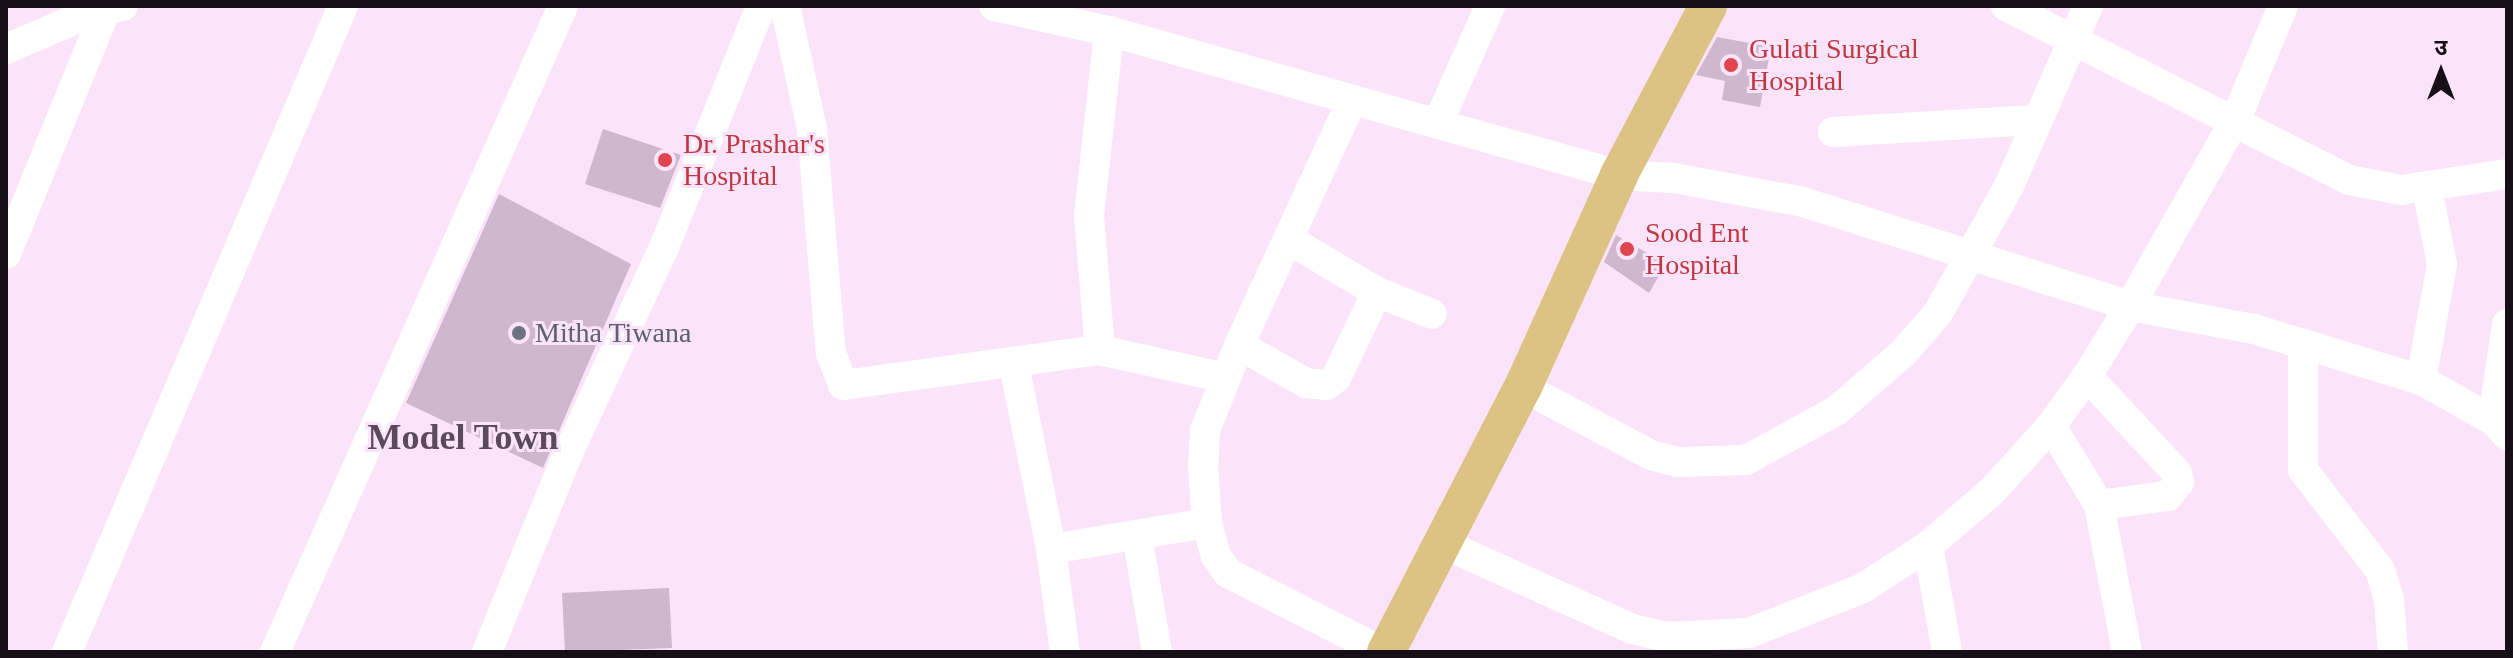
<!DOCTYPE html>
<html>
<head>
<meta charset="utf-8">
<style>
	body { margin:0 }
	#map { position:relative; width:2513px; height:658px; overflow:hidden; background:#fbe4fa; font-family:"Times New Roman","Noto Sans Devanagari",serif }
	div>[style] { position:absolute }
	.building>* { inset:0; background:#cfb8cd }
	.minor>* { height:30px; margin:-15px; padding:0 15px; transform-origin:15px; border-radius:15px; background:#fff }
	.major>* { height:38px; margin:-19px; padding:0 19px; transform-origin:19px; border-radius:19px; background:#dcc384 }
	.dots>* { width:22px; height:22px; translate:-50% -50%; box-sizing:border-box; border:4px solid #fbe4fa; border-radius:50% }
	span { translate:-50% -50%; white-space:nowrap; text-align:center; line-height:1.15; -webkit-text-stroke:6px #fbe4fa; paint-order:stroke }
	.health-label { font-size:28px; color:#be3a42 }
	.left { translate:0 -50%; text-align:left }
	.worship-label { font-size:28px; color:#5b616d }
	.district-label { font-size:36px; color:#5c495b; font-weight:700 }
	.frame { position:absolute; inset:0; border:8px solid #170f17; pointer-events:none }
	.north { position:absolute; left:2401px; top:32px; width:80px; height:80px; -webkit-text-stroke:6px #fbe4fa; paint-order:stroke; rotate:0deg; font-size:22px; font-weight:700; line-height:32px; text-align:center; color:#170f17 }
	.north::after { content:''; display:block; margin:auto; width:28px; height:36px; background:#170f17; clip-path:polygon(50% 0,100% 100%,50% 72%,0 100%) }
</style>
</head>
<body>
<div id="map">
	<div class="building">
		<div style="clip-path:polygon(1717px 37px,1771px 47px,1760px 107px,1722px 100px,1725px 81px,1696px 75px)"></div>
		<div style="clip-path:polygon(603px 129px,681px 155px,660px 208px,585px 184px)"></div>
		<div style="clip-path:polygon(499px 194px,631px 264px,543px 468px,406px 403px)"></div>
		<div style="clip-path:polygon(1616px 235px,1666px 264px,1649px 293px,1604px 262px)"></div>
		<div style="clip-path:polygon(669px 588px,672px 648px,565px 652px,562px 593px)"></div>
	</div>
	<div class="minor">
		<div style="left:785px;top:6px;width:126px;rotate:77.6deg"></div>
		<div style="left:812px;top:129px;width:225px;rotate:85.2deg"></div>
		<div style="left:831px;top:353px;width:34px;rotate:69deg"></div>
		<div style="left:843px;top:385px;width:259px;rotate:-7.8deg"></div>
		<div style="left:1100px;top:350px;width:125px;rotate:12.5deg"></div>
		<div style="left:994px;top:6px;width:118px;rotate:12.3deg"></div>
		<div style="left:1109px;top:31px;width:530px;rotate:15.77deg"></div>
		<div style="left:1619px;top:175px;width:55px;rotate:3.1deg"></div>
		<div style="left:1674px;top:178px;width:131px;rotate:10.5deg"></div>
		<div style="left:1803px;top:202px;width:343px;rotate:17.6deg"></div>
		<div style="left:2130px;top:306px;width:215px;rotate:-60.5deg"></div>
		<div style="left:2236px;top:119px;width:122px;rotate:-67.4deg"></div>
		<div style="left:2006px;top:6px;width:385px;rotate:26.9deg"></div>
		<div style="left:2349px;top:180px;width:53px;rotate:10.9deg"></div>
		<div style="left:2401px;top:190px;width:107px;rotate:-8.6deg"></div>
		<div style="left:6px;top:49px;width:109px;rotate:-23.3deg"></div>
		<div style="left:1352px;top:100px;width:153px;rotate:114.7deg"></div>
		<div style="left:1288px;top:239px;width:104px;rotate:30.8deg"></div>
		<div style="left:1377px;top:292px;width:95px;rotate:115.5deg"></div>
		<div style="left:1336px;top:378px;width:11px;rotate:142deg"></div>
		<div style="left:1327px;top:385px;width:21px;rotate:-175deg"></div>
		<div style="left:1306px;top:383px;width:77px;rotate:-150.4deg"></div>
		<div style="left:1239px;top:345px;width:92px;rotate:111.6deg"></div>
		<div style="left:1205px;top:431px;width:34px;rotate:93deg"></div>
		<div style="left:1203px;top:465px;width:58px;rotate:86.1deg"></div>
		<div style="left:1207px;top:523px;width:34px;rotate:75deg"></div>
		<div style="left:1216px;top:556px;width:21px;rotate:55deg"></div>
		<div style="left:1228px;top:573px;width:174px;rotate:27deg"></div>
		<div style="left:1438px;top:123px;width:128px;rotate:-66deg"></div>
		<div style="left:1833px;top:132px;width:204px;rotate:-3.4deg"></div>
		<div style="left:6px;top:254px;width:265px;rotate:-67.8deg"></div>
		<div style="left:106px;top:9px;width:17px;rotate:-10deg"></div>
		<div style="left:1377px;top:292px;width:59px;rotate:21.8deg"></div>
		<div style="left:1239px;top:345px;width:117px;rotate:-65.2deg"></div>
		<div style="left:2303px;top:345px;width:125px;rotate:90deg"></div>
		<div style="left:2303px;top:470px;width:126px;rotate:52.4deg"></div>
		<div style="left:2380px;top:570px;width:31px;rotate:73deg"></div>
		<div style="left:2389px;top:600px;width:52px;rotate:85.6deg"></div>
		<div style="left:1100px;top:350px;width:134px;rotate:-94.7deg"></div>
		<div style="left:1089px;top:216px;width:186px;rotate:-83.8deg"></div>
		<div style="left:1014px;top:365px;width:188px;rotate:78.6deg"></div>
		<div style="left:1051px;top:549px;width:104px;rotate:82.3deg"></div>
		<div style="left:2087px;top:376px;width:62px;rotate:125.8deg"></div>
		<div style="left:2051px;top:426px;width:92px;rotate:58.7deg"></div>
		<div style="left:2099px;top:505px;width:150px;rotate:79.2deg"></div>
		<div style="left:2421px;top:380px;width:118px;rotate:-79.7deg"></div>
		<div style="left:2442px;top:264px;width:77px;rotate:-101.2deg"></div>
		<div style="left:1523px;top:387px;width:145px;rotate:28deg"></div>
		<div style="left:1651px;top:455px;width:27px;rotate:15deg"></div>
		<div style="left:1677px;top:462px;width:69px;rotate:-1.7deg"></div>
		<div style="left:1746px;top:460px;width:102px;rotate:-28.6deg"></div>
		<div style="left:1836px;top:411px;width:89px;rotate:-40.9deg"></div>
		<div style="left:1903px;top:353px;width:53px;rotate:-48.8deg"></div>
		<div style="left:1938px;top:313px;width:145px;rotate:-60.8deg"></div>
		<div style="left:2009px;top:186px;width:197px;rotate:-66.3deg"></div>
		<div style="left:2493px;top:420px;width:97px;rotate:-81.7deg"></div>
		<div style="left:2099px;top:505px;width:70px;rotate:-7.4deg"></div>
		<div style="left:2168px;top:496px;width:18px;rotate:-52deg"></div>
		<div style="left:2179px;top:482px;width:9px;rotate:-103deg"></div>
		<div style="left:2177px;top:473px;width:132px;rotate:-132.9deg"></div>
		<div style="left:2087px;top:376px;width:82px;rotate:-58.4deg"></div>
		<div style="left:2130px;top:306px;width:126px;rotate:10.5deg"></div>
		<div style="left:2254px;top:329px;width:175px;rotate:17deg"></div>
		<div style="left:2421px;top:380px;width:82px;rotate:29.1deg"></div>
		<div style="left:2493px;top:420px;width:21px;rotate:47deg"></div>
		<div style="left:1137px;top:535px;width:119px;rotate:80.3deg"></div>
		<div style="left:1444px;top:544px;width:206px;rotate:24.3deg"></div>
		<div style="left:1632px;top:629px;width:35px;rotate:13deg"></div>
		<div style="left:1666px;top:637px;width:83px;rotate:-2.8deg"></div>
		<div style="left:1749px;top:633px;width:123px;rotate:-21.5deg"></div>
		<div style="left:1863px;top:588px;width:77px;rotate:-32.9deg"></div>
		<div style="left:1928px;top:546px;width:86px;rotate:-40.7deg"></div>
		<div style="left:1993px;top:490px;width:86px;rotate:-47.8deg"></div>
		<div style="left:1928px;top:546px;width:108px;rotate:79.8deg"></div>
		<div style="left:1051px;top:549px;width:158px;rotate:-9.5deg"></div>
		<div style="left:67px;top:652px;width:702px;rotate:-66.87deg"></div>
		<div style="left:275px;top:652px;width:707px;rotate:-65.97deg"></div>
		<div style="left:487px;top:652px;width:219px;rotate:-67.8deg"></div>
		<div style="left:570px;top:449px;width:225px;rotate:-65deg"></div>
		<div style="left:665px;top:245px;width:258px;rotate:-68.1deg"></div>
	</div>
	<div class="major">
		<div style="left:1386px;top:652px;width:298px;rotate:-62.7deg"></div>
		<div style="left:1523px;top:387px;width:233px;rotate:-65.6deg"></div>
		<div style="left:1619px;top:175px;width:191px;rotate:-62.2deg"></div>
	</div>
	<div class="dots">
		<div style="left:1731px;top:65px;background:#e0444e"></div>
		<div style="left:665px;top:160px;background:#e0444e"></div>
		<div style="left:1627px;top:249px;background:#e0444e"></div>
		<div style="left:519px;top:333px;background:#6b7280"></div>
	</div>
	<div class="health-label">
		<span class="left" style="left:1749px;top:65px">Gulati Surgical<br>Hospital</span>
		<span class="left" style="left:683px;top:160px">Dr. Prashar's<br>Hospital</span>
		<span class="left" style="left:1645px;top:249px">Sood Ent<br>Hospital</span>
	</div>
	<div class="worship-label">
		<span class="left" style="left:535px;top:333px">Mitha Tiwana</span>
	</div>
	<div class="district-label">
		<span style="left:463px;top:438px">Model Town</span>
	</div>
	<div class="frame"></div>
	<div class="north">उ</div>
</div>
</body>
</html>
